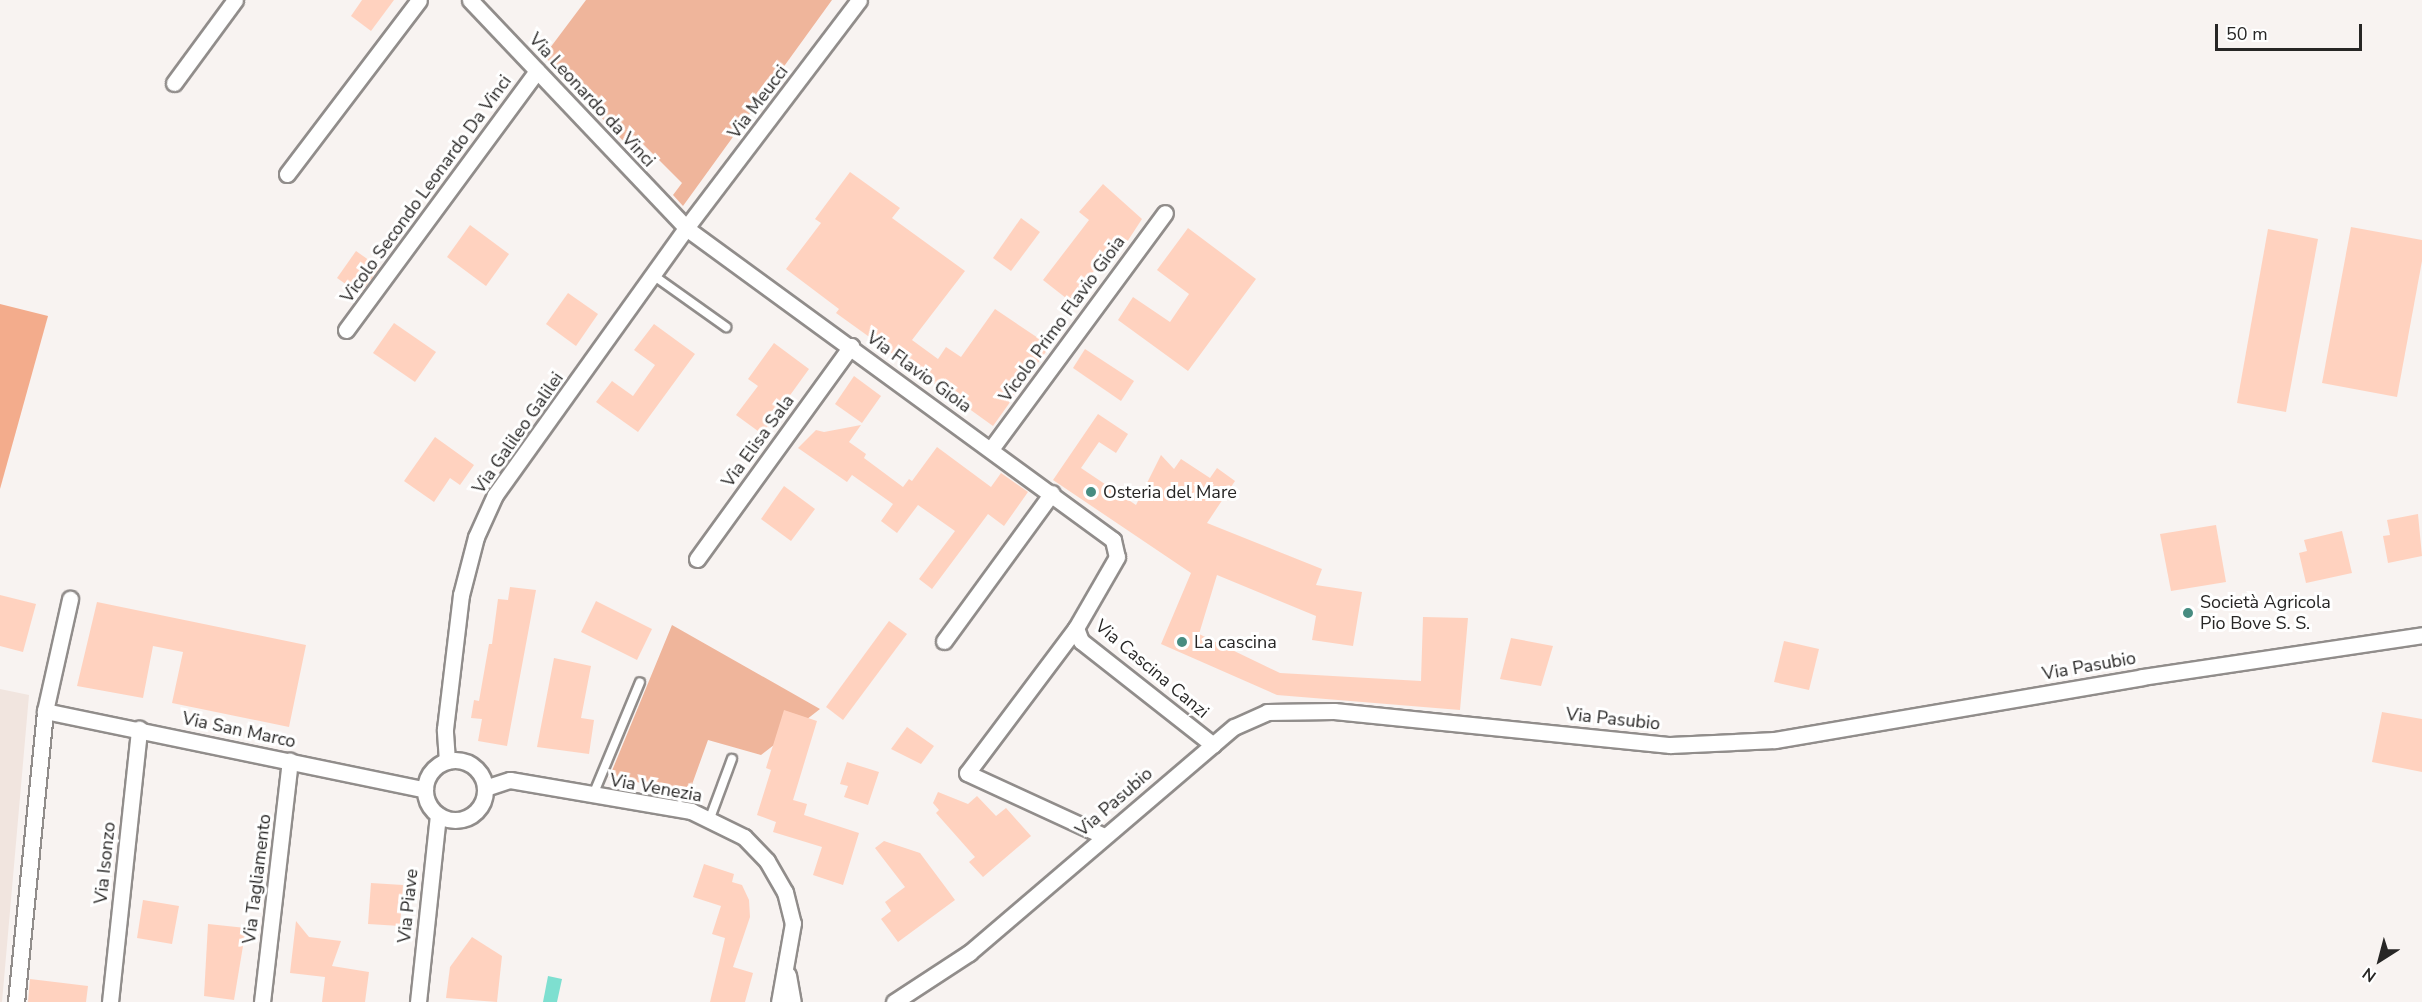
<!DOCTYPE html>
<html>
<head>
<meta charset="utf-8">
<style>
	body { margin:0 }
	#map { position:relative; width:2422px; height:1002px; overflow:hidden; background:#f8f3f1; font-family:"Nunito Sans",sans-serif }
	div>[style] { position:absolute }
	.built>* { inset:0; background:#f1e5df }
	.green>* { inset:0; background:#efb59b }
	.forest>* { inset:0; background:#f3ac8c }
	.water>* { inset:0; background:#7edfd0 }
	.building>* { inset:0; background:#ffd2bf }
	.roads { filter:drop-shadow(2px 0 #918d8b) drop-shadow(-2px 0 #918d8b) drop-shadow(0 2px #918d8b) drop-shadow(0 -2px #918d8b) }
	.lane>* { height:8px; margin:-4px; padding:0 4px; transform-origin:4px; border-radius:4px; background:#fff }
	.street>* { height:15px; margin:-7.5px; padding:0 7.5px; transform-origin:7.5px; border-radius:7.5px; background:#fff }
	.street>.ring { margin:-7.5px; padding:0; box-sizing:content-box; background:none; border:15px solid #fff; border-radius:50% }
	.dots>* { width:16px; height:16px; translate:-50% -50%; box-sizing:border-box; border:3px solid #fff; border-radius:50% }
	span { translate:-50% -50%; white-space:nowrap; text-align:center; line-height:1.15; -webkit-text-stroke:6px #fff; paint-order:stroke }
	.street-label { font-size:18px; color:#272625 }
	.poi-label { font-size:18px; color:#272625 }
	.left { translate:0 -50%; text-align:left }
	.north { position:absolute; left:2350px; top:930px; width:60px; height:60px; -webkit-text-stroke:4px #fff; paint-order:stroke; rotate:216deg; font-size:16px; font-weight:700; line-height:24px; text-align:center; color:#272625 }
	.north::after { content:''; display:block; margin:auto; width:21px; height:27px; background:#272625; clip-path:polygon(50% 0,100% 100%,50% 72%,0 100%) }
	.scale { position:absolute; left:2215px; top:24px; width:147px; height:27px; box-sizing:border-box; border:3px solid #272625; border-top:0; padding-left:8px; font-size:18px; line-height:21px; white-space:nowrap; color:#272625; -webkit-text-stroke:4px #fff; paint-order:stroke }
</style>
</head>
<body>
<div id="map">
	<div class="built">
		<div style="clip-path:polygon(0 689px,29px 695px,2px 1002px,0 1002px)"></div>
	</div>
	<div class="green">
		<div style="clip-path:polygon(586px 0,832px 0,683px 206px,673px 195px,682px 183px,634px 135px,627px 145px,544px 56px)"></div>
		<div style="clip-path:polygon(672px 625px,820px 709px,761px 755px,708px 740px,690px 790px,609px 778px)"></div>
	</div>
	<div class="forest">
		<div style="clip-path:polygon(0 304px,48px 316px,0 489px)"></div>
	</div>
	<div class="water">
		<div style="clip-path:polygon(548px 976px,562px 979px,557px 1002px,543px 1002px)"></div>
	</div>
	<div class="building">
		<div style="clip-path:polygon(362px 0,394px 0,371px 31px,351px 16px)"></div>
		<div style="clip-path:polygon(850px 172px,900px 208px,892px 218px,965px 271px,912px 340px,938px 359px,946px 347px,961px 357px,995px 309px,1050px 346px,993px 426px,836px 313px,839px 309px,786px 269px,821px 223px,815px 219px)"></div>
		<div style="clip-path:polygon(1103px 184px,1142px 219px,1125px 245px,1117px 240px,1071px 302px,1043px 280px,1089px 220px,1079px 212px)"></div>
		<div style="clip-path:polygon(1021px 218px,1040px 232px,1011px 271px,993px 258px)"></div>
		<div style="clip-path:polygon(470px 225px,509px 254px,486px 286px,447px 257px)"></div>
		<div style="clip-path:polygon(2351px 227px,2422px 240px,2422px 261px,2397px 397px,2322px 383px)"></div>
		<div style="clip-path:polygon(1188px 228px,1256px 279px,1188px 371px,1118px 320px,1133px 297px,1170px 322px,1189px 294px,1157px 270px)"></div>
		<div style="clip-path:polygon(2268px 229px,2318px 239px,2286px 412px,2237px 403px)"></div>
		<div style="clip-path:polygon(356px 251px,380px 268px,360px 294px,337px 278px)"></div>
		<div style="clip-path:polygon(568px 293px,598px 314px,576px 346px,546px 324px)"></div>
		<div style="clip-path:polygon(394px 323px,436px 352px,415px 382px,373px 353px)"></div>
		<div style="clip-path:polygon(654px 324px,695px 354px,638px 432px,596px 402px,612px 381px,633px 396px,655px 365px,634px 350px)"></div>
		<div style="clip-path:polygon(774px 343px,809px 369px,762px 434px,736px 415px,758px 386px,748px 379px)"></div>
		<div style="clip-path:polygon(1085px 349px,1134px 381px,1121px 401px,1073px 368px)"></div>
		<div style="clip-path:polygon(854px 376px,881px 396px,862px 423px,835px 404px)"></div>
		<div style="clip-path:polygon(1098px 414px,1128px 434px,1116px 453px,1099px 442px,1081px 468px,1136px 505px,1161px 455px,1174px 469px,1181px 459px,1210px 478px,1217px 468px,1235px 481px,1207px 523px,1322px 569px,1316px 585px,1362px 592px,1353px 646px,1312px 640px,1316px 616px,1217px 575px,1199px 634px,1280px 673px,1421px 681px,1423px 617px,1468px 618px,1460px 710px,1277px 695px,1161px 644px,1191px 573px,1053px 480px)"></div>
		<div style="clip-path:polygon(861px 425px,849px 442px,866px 454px,864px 458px,903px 487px,909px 479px,912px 481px,937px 447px,991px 487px,1001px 473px,1028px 492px,1004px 526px,988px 514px,932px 589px,919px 579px,955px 531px,918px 505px,897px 533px,881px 521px,893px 504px,852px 475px,847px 482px,798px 448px,816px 430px,824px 432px)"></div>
		<div style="clip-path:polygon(435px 437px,474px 465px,460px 485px,450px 478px,434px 502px,404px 481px)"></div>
		<div style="clip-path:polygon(784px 486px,815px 509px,791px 541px,761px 519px)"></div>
		<div style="clip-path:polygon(2418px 514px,2422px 556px,2388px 563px,2383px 536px,2390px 535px,2387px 520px)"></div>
		<div style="clip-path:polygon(2216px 525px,2226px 582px,2171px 591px,2160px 534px)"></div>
		<div style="clip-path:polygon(2342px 531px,2352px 573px,2306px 583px,2299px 553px,2307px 551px,2304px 540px)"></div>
		<div style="clip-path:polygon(510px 587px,536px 590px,507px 746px,478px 741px,482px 719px,471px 718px,474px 700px,479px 701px,489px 644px,492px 644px,498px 599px,508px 600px)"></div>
		<div style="clip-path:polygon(0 595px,36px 604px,23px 652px,0 646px)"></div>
		<div style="clip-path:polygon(596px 601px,652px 629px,637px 660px,581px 632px)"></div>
		<div style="clip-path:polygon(97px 602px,306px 645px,289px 727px,172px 703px,183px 652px,153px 646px,143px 698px,77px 686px)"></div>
		<div style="clip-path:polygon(889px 621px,907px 634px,843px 720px,826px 707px)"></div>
		<div style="clip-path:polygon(1511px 638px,1553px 646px,1541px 686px,1500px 679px)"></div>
		<div style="clip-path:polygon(1784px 641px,1819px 649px,1809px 690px,1774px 682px)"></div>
		<div style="clip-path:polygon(554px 658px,591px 666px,581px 718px,594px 720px,589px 754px,537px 747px)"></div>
		<div style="clip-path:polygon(784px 710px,817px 721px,793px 800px,807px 804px,804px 815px,859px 833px,843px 885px,813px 875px,822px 847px,773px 832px,776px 822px,757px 815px,771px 770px,766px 768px)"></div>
		<div style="clip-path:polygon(2382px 712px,2422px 719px,2422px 772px,2372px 762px)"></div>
		<div style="clip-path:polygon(907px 727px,934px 746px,921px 764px,891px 749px)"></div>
		<div style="clip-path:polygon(847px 762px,879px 772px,868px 805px,844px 797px,848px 786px,840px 784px)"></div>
		<div style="clip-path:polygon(938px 792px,968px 804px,977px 796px,996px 816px,1006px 808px,1031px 836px,983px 877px,969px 862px,975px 857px,936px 813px,939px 810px,933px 803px)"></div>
		<div style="clip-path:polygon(884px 841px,920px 853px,955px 900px,898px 942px,881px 919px,891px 911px,885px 902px,905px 887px,875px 848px)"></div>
		<div style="clip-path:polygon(704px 864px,734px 874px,732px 882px,742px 885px,749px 900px,750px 917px,733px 967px,753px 973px,745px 1002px,710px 1002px,725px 938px,712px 934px,721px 906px,693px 897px)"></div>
		<div style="clip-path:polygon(371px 883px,403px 885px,400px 926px,368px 924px)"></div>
		<div style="clip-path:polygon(143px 900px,179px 906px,172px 944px,137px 938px)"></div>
		<div style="clip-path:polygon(296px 921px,309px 937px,341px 941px,332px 966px,369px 972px,365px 1002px,322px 1002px,325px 977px,290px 973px)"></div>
		<div style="clip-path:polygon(208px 924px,246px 928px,234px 1000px,204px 996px)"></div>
		<div style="clip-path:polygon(472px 937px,502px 956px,497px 1002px,446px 998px,450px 967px)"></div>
		<div style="clip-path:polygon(30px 979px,88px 986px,86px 1002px,28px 1002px)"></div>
	</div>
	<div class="roads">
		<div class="lane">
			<div style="left:653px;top:275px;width:90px;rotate:35.5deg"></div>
			<div style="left:593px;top:795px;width:122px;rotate:-67.4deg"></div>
			<div style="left:710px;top:818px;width:63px;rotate:-69.6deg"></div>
		</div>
		<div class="street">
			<div style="left:470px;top:0;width:314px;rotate:46.5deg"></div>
			<div style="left:686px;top:228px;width:529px;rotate:36.15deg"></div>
			<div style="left:1113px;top:540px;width:17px;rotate:77deg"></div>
			<div style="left:1117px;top:557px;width:82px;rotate:120deg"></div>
			<div style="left:1076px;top:628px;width:181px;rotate:126.9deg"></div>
			<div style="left:967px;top:773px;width:151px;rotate:24.7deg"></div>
			<div style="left:174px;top:83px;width:103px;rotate:-53.7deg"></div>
			<div style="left:287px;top:174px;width:218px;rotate:-52.8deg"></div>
			<div style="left:346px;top:330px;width:322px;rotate:-53.6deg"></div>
			<div style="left:991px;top:449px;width:293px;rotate:-53.6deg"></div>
			<div style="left:697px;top:559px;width:263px;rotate:-54.1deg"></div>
			<div style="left:1076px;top:628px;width:14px;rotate:69deg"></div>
			<div style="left:1081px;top:641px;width:168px;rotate:38.2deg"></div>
			<div style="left:944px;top:641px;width:183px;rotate:-53.9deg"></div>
			<div style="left:45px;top:711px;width:388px;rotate:11.7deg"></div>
			<div class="ring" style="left:425px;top:760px;width:45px;height:45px"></div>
			<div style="left:447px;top:761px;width:32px;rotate:-94deg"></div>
			<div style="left:445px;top:729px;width:135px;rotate:-83.2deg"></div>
			<div style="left:461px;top:595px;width:60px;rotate:-75.5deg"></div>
			<div style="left:476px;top:537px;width:46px;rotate:-65.7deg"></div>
			<div style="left:495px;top:495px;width:328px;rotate:-54.4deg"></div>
			<div style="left:686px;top:228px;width:286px;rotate:-52.8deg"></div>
			<div style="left:485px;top:788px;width:26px;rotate:-18deg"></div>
			<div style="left:510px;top:780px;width:184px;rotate:9.7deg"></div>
			<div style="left:691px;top:811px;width:59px;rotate:26.1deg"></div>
			<div style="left:744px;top:837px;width:33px;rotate:46deg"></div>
			<div style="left:767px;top:861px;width:36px;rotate:60deg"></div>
			<div style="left:785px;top:892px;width:32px;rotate:76deg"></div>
			<div style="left:793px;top:923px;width:80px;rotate:100deg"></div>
			<div style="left:788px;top:975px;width:27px;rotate:80deg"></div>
			<div style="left:16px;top:1002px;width:292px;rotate:-84.3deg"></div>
			<div style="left:45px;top:711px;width:115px;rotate:-77.4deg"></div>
			<div style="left:110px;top:1002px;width:275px;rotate:-83.9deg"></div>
			<div style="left:262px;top:1002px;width:243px;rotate:-83.4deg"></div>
			<div style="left:418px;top:1002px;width:188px;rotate:-83.9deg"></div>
			<div style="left:894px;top:1002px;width:90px;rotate:-33.2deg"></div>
			<div style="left:969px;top:953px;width:348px;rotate:-40.5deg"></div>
			<div style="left:1234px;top:727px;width:36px;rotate:-24deg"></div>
			<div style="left:1267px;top:712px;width:67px;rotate:-0.9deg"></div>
			<div style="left:1334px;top:711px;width:338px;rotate:5.8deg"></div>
			<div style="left:1670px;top:745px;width:105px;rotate:-2.7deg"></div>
			<div style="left:1775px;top:740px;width:372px;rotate:-9.7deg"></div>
			<div style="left:2142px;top:677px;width:283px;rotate:-8.5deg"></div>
		</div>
	</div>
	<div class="dots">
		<div style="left:1091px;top:492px;background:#478c81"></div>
		<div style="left:2188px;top:613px;background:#478c81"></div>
		<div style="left:1182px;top:642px;background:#478c81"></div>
	</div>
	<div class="street-label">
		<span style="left:592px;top:100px;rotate:47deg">Via Leonardo da Vinci</span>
		<span style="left:758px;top:102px;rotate:-53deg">Via Meucci</span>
		<span style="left:426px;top:189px;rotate:-54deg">Vicolo Secondo Leonardo Da Vinci</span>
		<span style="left:1062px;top:319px;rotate:-54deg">Vicolo Primo Flavio Gioia</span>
		<span style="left:919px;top:372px;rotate:36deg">Via Flavio Gioia</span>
		<span style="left:518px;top:433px;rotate:-55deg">Via Galileo Galilei</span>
		<span style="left:758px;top:441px;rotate:-54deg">Via Elisa Sala</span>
		<span style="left:2089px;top:666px;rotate:-10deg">Via Pasubio</span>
		<span style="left:1152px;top:669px;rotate:40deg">Via Cascina Canzi</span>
		<span style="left:1613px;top:719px;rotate:6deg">Via Pasubio</span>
		<span style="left:239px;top:730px;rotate:12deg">Via San Marco</span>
		<span style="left:656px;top:788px;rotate:10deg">Via Venezia</span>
		<span style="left:1114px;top:802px;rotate:-41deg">Via Pasubio</span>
		<span style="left:105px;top:863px;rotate:-84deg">Via Isonzo</span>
		<span style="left:257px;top:879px;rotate:-83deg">Via Tagliamento</span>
		<span style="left:408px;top:906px;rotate:-84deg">Via Piave</span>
	</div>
	<div class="poi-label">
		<span class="left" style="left:1103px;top:492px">Osteria del Mare</span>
		<span class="left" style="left:2200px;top:613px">Società Agricola<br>Pio Bove S. S.</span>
		<span class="left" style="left:1194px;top:642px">La cascina</span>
	</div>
	<div class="north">N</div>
	<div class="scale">50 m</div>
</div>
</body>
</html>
